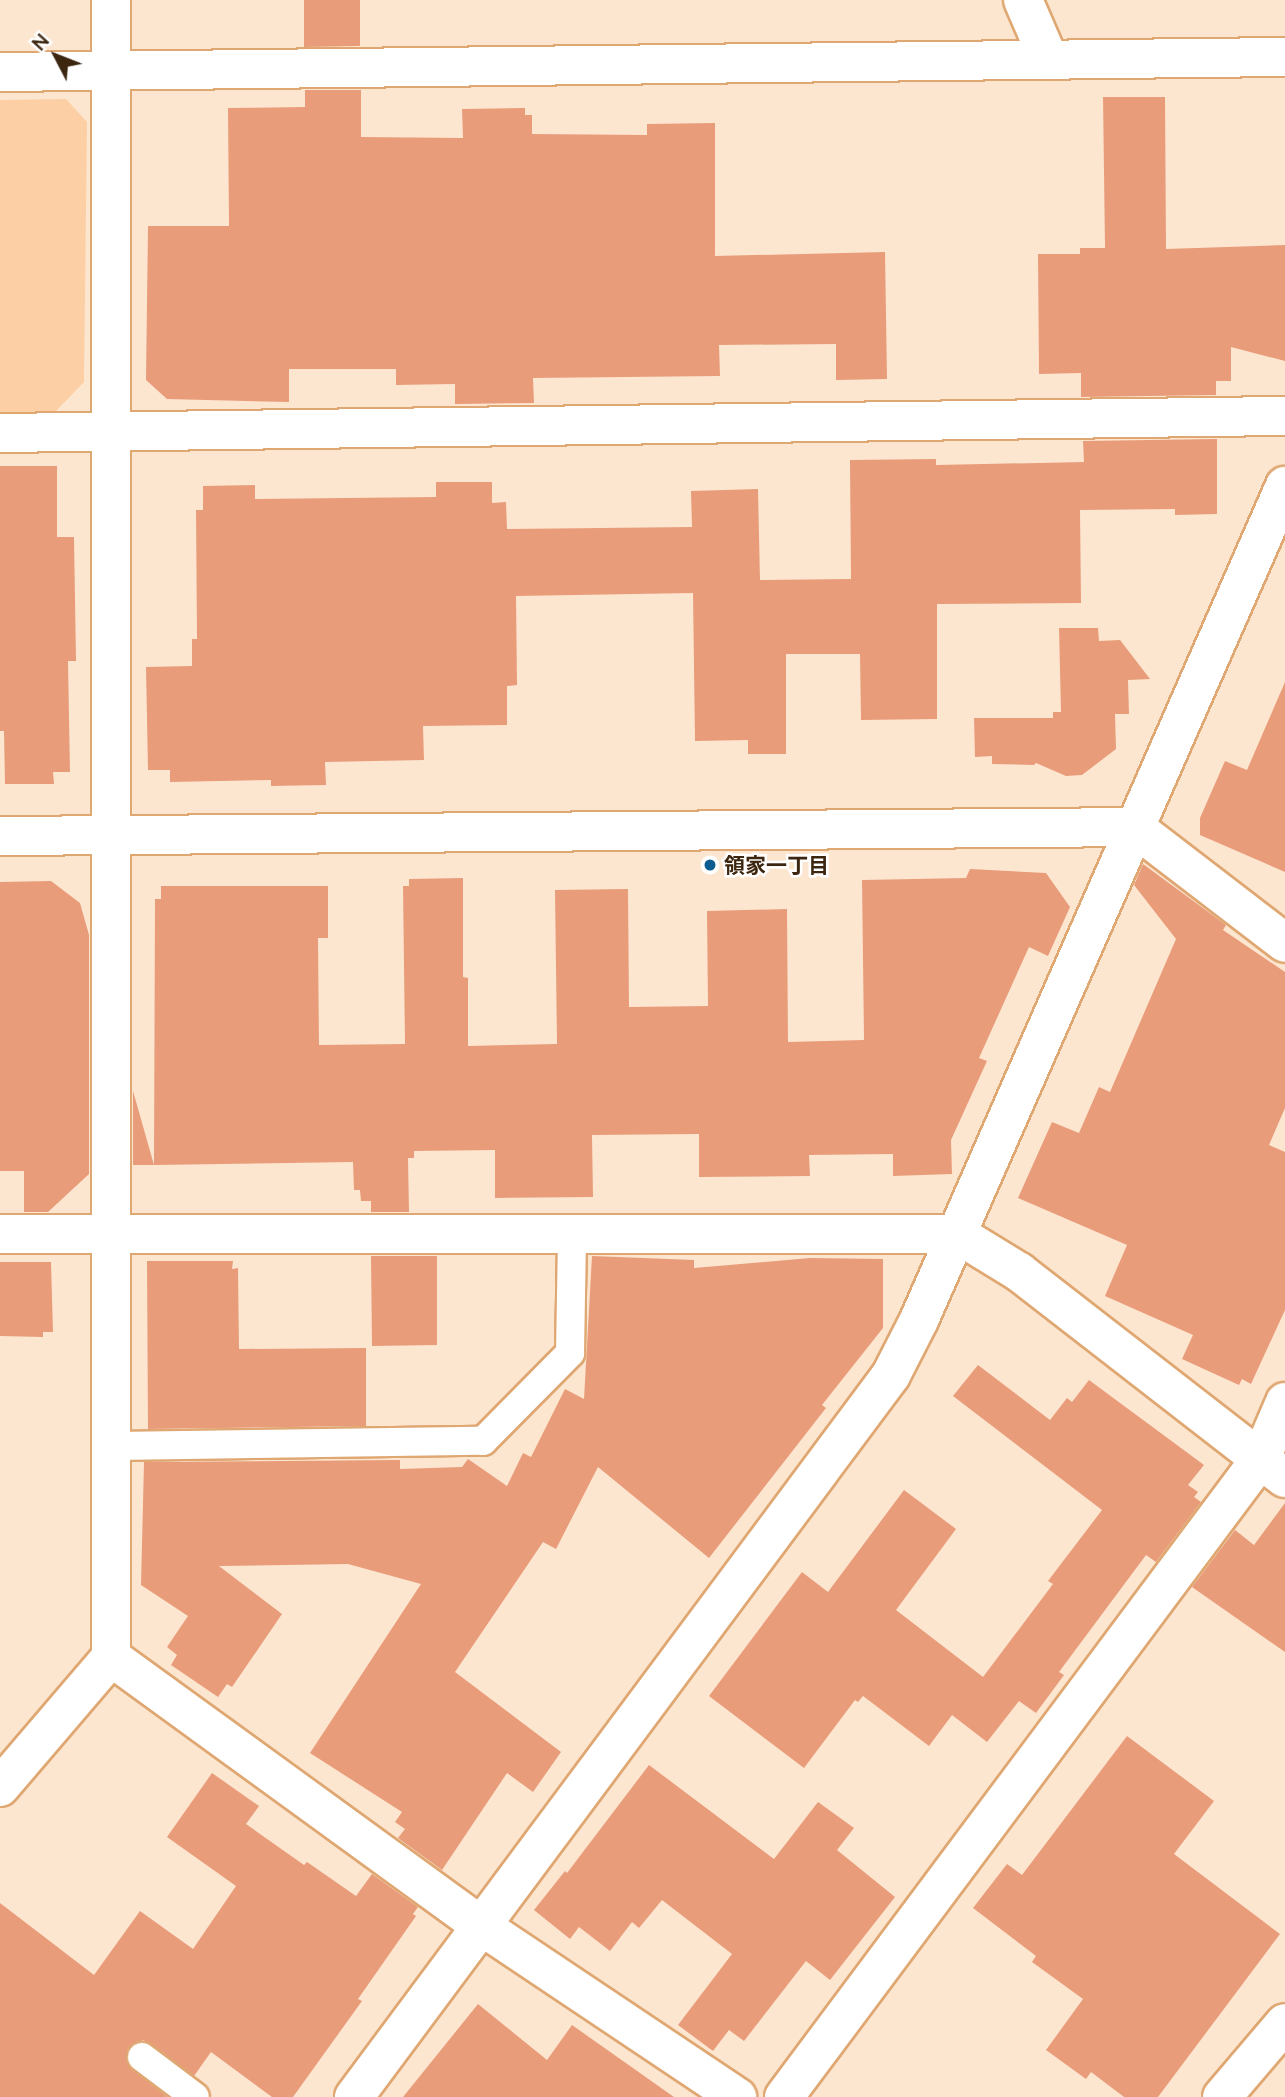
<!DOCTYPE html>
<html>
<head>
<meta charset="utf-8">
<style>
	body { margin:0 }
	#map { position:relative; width:1285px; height:2097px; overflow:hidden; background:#fde6d0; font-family:Mulish,"Noto Sans JP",sans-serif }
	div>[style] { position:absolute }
	.green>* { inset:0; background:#fccfa5 }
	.building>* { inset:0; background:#e99c7a }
	.roads { filter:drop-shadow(2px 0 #dfa772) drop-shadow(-2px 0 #dfa772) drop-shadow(0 2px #dfa772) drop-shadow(0 -2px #dfa772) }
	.service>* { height:28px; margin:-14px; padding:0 14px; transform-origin:14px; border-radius:14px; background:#fff }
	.minor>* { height:38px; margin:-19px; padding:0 19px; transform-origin:19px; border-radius:19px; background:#fff }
	.tertiary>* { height:38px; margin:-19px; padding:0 19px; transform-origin:19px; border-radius:19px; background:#fff }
	.dots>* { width:19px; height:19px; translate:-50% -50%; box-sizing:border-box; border:4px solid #fff; border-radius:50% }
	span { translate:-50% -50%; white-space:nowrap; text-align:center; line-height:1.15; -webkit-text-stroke:5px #fff; paint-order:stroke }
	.poi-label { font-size:21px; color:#3c2610; font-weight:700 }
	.left { translate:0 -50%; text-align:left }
	.north { position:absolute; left:21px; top:21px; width:70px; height:70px; -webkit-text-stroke:5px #fff; paint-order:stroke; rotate:312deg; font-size:19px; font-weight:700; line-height:28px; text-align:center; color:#3c2610 }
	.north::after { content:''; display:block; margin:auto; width:24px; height:32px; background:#3c2610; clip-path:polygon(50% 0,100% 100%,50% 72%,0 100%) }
</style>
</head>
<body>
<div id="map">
	<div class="green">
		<div style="clip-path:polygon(66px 99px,87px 122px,84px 382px,55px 412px,0 413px,0 100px)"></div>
	</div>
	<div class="building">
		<div style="clip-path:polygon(304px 0,360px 0,360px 46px,304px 47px)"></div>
		<div style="clip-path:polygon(305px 90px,361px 90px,361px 137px,463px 138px,462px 109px,525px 108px,525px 115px,532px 115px,532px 134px,647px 135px,647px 124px,715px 123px,715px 256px,885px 252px,887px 379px,836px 380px,836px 344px,719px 345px,720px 376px,533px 378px,534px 403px,455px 404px,455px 384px,396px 385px,396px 369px,289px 369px,289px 402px,167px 399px,146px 380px,148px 226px,229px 226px,228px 108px,305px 107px)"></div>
		<div style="clip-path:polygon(1103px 97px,1165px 97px,1166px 249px,1285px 245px,1285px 361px,1231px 347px,1231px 381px,1216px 381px,1216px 395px,1081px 397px,1081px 373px,1039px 374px,1038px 254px,1080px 254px,1080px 248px,1105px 248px)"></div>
		<div style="clip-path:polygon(1217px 439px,1217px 514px,1175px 515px,1175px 509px,1080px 510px,1081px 603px,937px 604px,937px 719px,861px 720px,860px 654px,786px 654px,786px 754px,748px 754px,748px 740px,695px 741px,693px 593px,516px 596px,517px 685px,507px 686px,507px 725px,423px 726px,424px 760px,325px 762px,326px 785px,271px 786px,271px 780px,170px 782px,170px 770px,148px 770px,146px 667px,192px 666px,192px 639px,197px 639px,196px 510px,203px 510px,203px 486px,255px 485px,255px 499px,436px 497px,436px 482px,492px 482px,492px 503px,506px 502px,507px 529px,692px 527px,691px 491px,758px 489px,760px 580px,851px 579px,850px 460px,936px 459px,936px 465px,1084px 462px,1083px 441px)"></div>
		<div style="clip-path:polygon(0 466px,57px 466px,57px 537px,74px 537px,76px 661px,68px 661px,70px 772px,53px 772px,54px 784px,5px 784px,4px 731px,0 731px)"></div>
		<div style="clip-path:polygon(1059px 628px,1098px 628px,1099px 641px,1120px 640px,1150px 679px,1128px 680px,1129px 714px,1115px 714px,1116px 749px,1082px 775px,1066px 776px,1036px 763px,1034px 765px,992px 764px,992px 756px,975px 757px,974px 718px,1053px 718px,1053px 712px,1061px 712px)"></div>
		<div style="clip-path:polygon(1285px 682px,1285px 872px,1200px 835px,1200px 818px,1225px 761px,1247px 770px)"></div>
		<div style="clip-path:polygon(1143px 864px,1226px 925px,1223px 930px,1285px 972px,1285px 1108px,1269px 1145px,1285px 1152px,1285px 1310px,1251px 1384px,1242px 1379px,1239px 1385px,1182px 1359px,1193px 1335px,1105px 1296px,1127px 1245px,1018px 1198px,1052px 1122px,1079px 1133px,1099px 1087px,1110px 1092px,1176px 939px,1134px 885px)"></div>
		<div style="clip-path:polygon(970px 869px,1046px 873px,1070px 907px,1048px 956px,1029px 947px,979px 1058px,987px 1061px,951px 1140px,952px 1174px,893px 1176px,893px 1154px,809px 1155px,810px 1176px,699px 1177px,699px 1134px,592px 1135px,593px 1197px,495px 1198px,495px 1150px,414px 1151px,414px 1158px,408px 1158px,409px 1212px,371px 1212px,371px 1201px,361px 1201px,360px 1190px,354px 1190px,353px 1162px,154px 1165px,155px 899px,161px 899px,161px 886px,328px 886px,328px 938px,318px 938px,319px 1045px,405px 1044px,403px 886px,409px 886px,409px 879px,463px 878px,463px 977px,468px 978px,468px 1046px,557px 1044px,555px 890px,628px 889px,629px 1007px,708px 1006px,707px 911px,787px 909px,788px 1042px,864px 1040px,862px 880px,966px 878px)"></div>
		<div style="clip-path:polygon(51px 881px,80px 903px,89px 935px,89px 1174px,48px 1212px,24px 1212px,24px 1171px,0 1171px,0 882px)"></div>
		<div style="clip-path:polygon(133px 1091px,154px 1165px,133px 1165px)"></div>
		<div style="clip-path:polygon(371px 1256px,437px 1256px,437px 1345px,372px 1346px)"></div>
		<div style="clip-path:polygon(592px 1256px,694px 1260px,694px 1268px,810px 1258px,883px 1259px,883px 1328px,822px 1405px,826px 1408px,709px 1558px,598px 1467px,556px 1549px,543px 1542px,455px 1672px,561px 1752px,533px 1792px,507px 1773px,442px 1870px,398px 1838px,405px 1829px,395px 1822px,402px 1812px,310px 1753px,421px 1584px,348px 1564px,219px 1566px,282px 1614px,232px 1687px,227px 1684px,218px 1697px,171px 1665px,177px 1655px,167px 1647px,188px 1616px,141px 1585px,144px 1462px,400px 1460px,400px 1469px,462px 1467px,468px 1459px,507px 1486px,523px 1453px,531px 1457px,565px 1389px,584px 1399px)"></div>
		<div style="clip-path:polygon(147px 1261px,233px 1261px,232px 1269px,238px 1268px,239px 1349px,366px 1348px,366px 1426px,148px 1429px)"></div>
		<div style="clip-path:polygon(0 1262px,51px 1262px,53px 1332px,43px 1332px,43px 1337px,0 1336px)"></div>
		<div style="clip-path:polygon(978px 1365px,1050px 1420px,1067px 1398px,1072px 1402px,1089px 1380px,1204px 1465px,1188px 1485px,1198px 1492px,1194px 1497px,1201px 1502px,1156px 1562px,1146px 1555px,1059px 1672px,1064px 1675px,1036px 1713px,1019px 1701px,987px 1742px,952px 1715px,929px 1746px,863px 1696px,858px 1702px,855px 1700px,804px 1768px,709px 1696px,802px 1572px,828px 1592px,904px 1490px,956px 1529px,896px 1610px,983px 1677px,1053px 1584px,1048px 1581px,1102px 1510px,953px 1396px)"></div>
		<div style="clip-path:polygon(1285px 1503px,1285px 1652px,1192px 1587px,1235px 1530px,1254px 1545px)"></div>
		<div style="clip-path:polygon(1127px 1736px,1214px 1801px,1174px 1854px,1280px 1934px,1158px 2097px,1124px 2097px,1091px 2072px,1086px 2079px,1046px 2050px,1083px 1999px,1032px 1962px,1036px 1956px,973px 1908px,1007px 1864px,1022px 1875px)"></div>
		<div style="clip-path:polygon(649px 1765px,774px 1859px,818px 1802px,854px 1828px,837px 1850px,895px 1897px,830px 1980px,806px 1961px,744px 2041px,729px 2030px,713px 2051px,678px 2025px,732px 1954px,662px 1900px,639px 1928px,632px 1922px,610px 1951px,579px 1927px,570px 1939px,534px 1910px,565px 1871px,567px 1873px)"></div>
		<div style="clip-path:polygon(212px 1773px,259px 1806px,246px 1824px,304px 1865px,307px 1862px,356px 1896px,372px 1874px,418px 1907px,413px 1914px,416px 1916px,358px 1999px,362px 2001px,293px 2097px,272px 2097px,211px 2052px,194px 2076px,143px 2040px,128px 2048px,127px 2064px,167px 2097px,0 2097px,0 1903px,94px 1975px,140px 1911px,193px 1949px,236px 1886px,167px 1837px)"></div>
		<div style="clip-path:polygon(478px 2004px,547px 2060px,572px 2025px,674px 2097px,403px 2097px)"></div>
	</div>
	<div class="roads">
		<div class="service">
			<div style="left:111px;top:1446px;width:372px;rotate:-0.8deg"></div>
			<div style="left:483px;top:1441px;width:124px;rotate:-45.3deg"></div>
			<div style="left:570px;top:1353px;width:118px;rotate:-89deg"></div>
			<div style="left:142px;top:2057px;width:66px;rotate:37deg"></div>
		</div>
		<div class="minor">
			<div style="left:1023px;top:0;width:65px;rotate:66.6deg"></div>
			<div style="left:0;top:72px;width:1285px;rotate:-0.67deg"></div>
			<div style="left:0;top:433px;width:1285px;rotate:-0.76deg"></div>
			<div style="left:1134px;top:827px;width:190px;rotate:37.5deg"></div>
			<div style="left:957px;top:1234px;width:73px;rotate:31.5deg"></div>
			<div style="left:1019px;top:1272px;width:336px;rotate:37.8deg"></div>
			<div style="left:111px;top:1657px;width:460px;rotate:36deg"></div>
			<div style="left:483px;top:1927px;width:306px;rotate:33.8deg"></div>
			<div style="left:0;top:1787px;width:171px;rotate:-49.5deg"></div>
			<div style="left:111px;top:1657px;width:1657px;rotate:-90deg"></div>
			<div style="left:784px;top:2097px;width:797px;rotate:-53.26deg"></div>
			<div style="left:1261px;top:1458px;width:61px;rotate:-66.8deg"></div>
			<div style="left:1222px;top:2097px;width:97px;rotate:-49.6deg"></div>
		</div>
		<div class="tertiary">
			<div style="left:0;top:836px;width:1134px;rotate:-0.45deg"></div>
			<div style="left:0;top:1234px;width:957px"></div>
			<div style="left:354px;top:2097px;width:900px;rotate:-53.36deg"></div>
			<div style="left:891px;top:1375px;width:62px;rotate:-63deg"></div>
			<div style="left:919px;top:1320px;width:911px;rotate:-66.31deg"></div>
		</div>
	</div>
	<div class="dots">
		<div style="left:710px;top:865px;background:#0d5c8f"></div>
	</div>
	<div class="poi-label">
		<span class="left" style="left:724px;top:865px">領家一丁目</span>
	</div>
	<div class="north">N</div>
</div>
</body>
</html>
